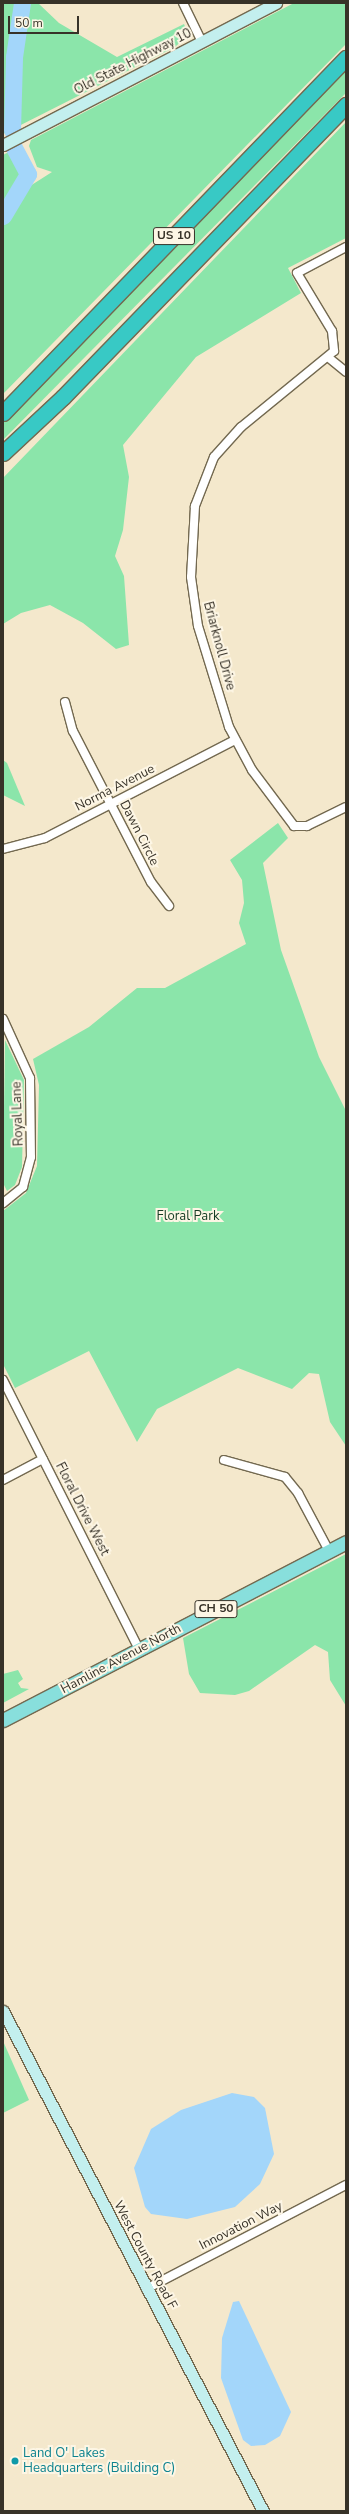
<!DOCTYPE html>
<html>
<head>
<meta charset="utf-8">
<style>
	body { margin:0 }
	#map { position:relative; width:349px; height:2514px; overflow:hidden; background:#f4e8cc; font-family:"Nunito Sans",sans-serif }
	div>[style] { position:absolute }
	.green>* { inset:0; background:#8be5aa }
	.water>* { inset:0; background:#a3d6fa }
	.river>* { height:17px; margin:-8.5px; padding:0 8.5px; transform-origin:8.5px; border-radius:8.5px; background:#a3d6fa }
	.roads { filter:drop-shadow(1px 0 #736950) drop-shadow(-1px 0 #736950) drop-shadow(0 1px #736950) drop-shadow(0 -1px #736950) }
	.street>* { height:8px; margin:-4px; padding:0 4px; transform-origin:4px; border-radius:4px; background:#fff }
	.secondary>* { height:11px; margin:-5.5px; padding:0 5.5px; transform-origin:5.5px; border-radius:5.5px; background:#c3efee }
	.primary>* { height:13px; margin:-6.5px; padding:0 6.5px; transform-origin:6.5px; border-radius:6.5px; background:#88dfdc }
	.highway>* { height:15px; margin:-7.5px; padding:0 7.5px; transform-origin:7.5px; border-radius:7.5px; background:#38c9c5 }
	.dots>* { width:11px; height:11px; translate:-50% -50%; box-sizing:border-box; border:2px solid #fdf6e5; border-radius:50% }
	span { translate:-50% -50%; white-space:nowrap; text-align:center; line-height:1.15; -webkit-text-stroke:4px #fdf6e5; paint-order:stroke }
	.shield-label span { padding:1px 3px; background:#fdf6e5; border:1px solid; border-radius:3px; -webkit-text-stroke-width:0 }
	.shield-label { font-size:12px; color:#373228; font-weight:700 }
	.street-label { font-size:13px; color:#373228 }
	.park-label { font-size:13px; color:#153c24 }
	.culture-label { font-size:13px; color:#0d838f }
	.left { translate:0 -50%; text-align:left }
	.frame { position:absolute; inset:0; border:4px solid #373228; pointer-events:none }
	.scale { position:absolute; left:8px; top:16px; width:71px; height:18px; box-sizing:border-box; border:2px solid #373228; border-top:0; padding-left:5px; font-size:12px; line-height:14px; white-space:nowrap; color:#373228; -webkit-text-stroke:3px #fdf6e5; paint-order:stroke }
</style>
</head>
<body>
<div id="map">
	<div class="green">
		<div style="clip-path:polygon(3px 3px,38px 3px,59px 23px,117px 57px,184px 24px,188px 35px,175px 47px,3px 134px)"></div>
		<div style="clip-path:polygon(294px 3px,346px 3px,346px 44px,3px 394px,3px 155px,18px 147px,22px 150px,28px 165px,22px 177px,30px 186px,52px 172px,37px 167px,29px 146px,31px 140px)"></div>
		<div style="clip-path:polygon(346px 70px,346px 93px,3px 440px,3px 420px)"></div>
		<div style="clip-path:polygon(346px 122px,346px 238px,288px 268px,301px 293px,196px 357px,123px 445px,129px 477px,123px 530px,115px 556px,124px 576px,129px 645px,116px 649px,83px 623px,50px 605px,21px 613px,3px 624px,3px 478px)"></div>
		<div style="clip-path:polygon(3px 760px,7px 763px,25px 806px,3px 795px)"></div>
		<div style="clip-path:polygon(278px 823px,288px 838px,263px 863px,281px 950px,319px 1057px,346px 1111px,346px 1446px,330px 1422px,319px 1374px,309px 1373px,292px 1389px,238px 1368px,157px 1409px,137px 1442px,89px 1351px,15px 1388px,3px 1364px,3px 1211px,26px 1193px,37px 1166px,39px 1085px,33px 1059px,89px 1027px,137px 988px,165px 988px,246px 944px,239px 923px,244px 903px,242px 880px,230px 860px)"></div>
		<div style="clip-path:polygon(5px 1040px,24px 1080px,22px 1167px,15px 1185px,7px 1191px,3px 1183px)"></div>
		<div style="clip-path:polygon(346px 1554px,346px 1706px,330px 1680px,328px 1652px,315px 1645px,249px 1691px,235px 1695px,200px 1693px,189px 1674px,183px 1638px)"></div>
		<div style="clip-path:polygon(18px 1670px,23px 1679px,18px 1683px,21px 1688px,29px 1689px,3px 1703px,3px 1674px)"></div>
		<div style="clip-path:polygon(3px 2041px,29px 2100px,3px 2113px)"></div>
	</div>
	<div class="water">
		<div style="clip-path:polygon(232px 2093px,254px 2097px,265px 2108px,274px 2154px,260px 2184px,235px 2207px,187px 2219px,151px 2214px,145px 2207px,134px 2168px,151px 2129px,181px 2110px)"></div>
		<div style="clip-path:polygon(239px 2301px,291px 2412px,280px 2436px,265px 2445px,251px 2446px,243px 2440px,221px 2378px,222px 2338px,233px 2302px)"></div>
	</div>
	<div class="river">
		<div style="left:12px;top:130px;width:73px;rotate:-88.4deg"></div>
		<div style="left:14px;top:57px;width:55px;rotate:-81.6deg"></div>
		<div style="left:3px;top:216px;width:49px;rotate:-59.2deg"></div>
		<div style="left:28px;top:174px;width:30px;rotate:-118deg"></div>
	</div>
	<div class="roads">
		<div class="street">
			<div style="left:183px;top:3px;width:43px;rotate:64deg"></div>
			<div style="left:346px;top:247px;width:55px;rotate:152deg"></div>
			<div style="left:297px;top:273px;width:68px;rotate:58.9deg"></div>
			<div style="left:332px;top:331px;width:20px;rotate:84deg"></div>
			<div style="left:334px;top:351px;width:120px;rotate:140.7deg"></div>
			<div style="left:241px;top:427px;width:40px;rotate:132deg"></div>
			<div style="left:214px;top:457px;width:53px;rotate:111.2deg"></div>
			<div style="left:195px;top:506px;width:71px;rotate:93.2deg"></div>
			<div style="left:191px;top:577px;width:49px;rotate:81.9deg"></div>
			<div style="left:198px;top:626px;width:106px;rotate:72.9deg"></div>
			<div style="left:229px;top:727px;width:49px;rotate:61.9deg"></div>
			<div style="left:252px;top:770px;width:70px;rotate:53.1deg"></div>
			<div style="left:294px;top:826px;width:13px"></div>
			<div style="left:307px;top:826px;width:43px;rotate:-26deg"></div>
			<div style="left:329px;top:358px;width:22px;rotate:39deg"></div>
			<div style="left:65px;top:702px;width:30px;rotate:75deg"></div>
			<div style="left:73px;top:731px;width:170px;rotate:62.7deg"></div>
			<div style="left:151px;top:882px;width:30px;rotate:53deg"></div>
			<div style="left:3px;top:849px;width:43px;rotate:-14.7deg"></div>
			<div style="left:45px;top:838px;width:214px;rotate:-27.3deg"></div>
			<div style="left:3px;top:1019px;width:65px;rotate:65.4deg"></div>
			<div style="left:30px;top:1078px;width:79px;rotate:89.3deg"></div>
			<div style="left:31px;top:1157px;width:31px;rotate:105deg"></div>
			<div style="left:23px;top:1187px;width:26px;rotate:141deg"></div>
			<div style="left:3px;top:1380px;width:301px;rotate:63.2deg"></div>
			<div style="left:224px;top:1460px;width:63px;rotate:15.6deg"></div>
			<div style="left:285px;top:1477px;width:21px;rotate:51deg"></div>
			<div style="left:298px;top:1493px;width:66px;rotate:61.9deg"></div>
			<div style="left:3px;top:1480px;width:45px;rotate:-27.7deg"></div>
			<div style="left:146px;top:2289px;width:225px;rotate:-27.5deg"></div>
		</div>
		<div class="secondary">
			<div style="left:3px;top:145px;width:308px;rotate:-27.5deg"></div>
			<div style="left:3px;top:2011px;width:564px;rotate:62.53deg"></div>
		</div>
		<div class="primary">
			<div style="left:3px;top:1720px;width:386px;rotate:-27.4deg"></div>
		</div>
		<div class="highway">
			<div style="left:3px;top:413px;width:494px;rotate:-46deg"></div>
			<div style="left:3px;top:453px;width:82px;rotate:-43deg"></div>
			<div style="left:63px;top:397px;width:407px;rotate:-45.9deg"></div>
		</div>
	</div>
	<div class="dots">
		<div style="left:15px;top:2461px;background:#0f9aa8"></div>
	</div>
	<div class="shield-label">
		<span style="left:174px;top:236px">US 10</span>
		<span style="left:216px;top:1609px">CH 50</span>
	</div>
	<div class="street-label">
		<span style="left:133px;top:62px;rotate:-27deg">Old State Highway 10</span>
		<span style="left:219px;top:646px;rotate:75deg">Briarknoll Drive</span>
		<span style="left:115px;top:788px;rotate:-27deg">Norma Avenue</span>
		<span style="left:139px;top:833px;rotate:63deg">Dawn Circle</span>
		<span style="left:18px;top:1114px;rotate:-92deg">Royal Lane</span>
		<span style="left:82px;top:1509px;rotate:63deg">Floral Drive West</span>
		<span style="left:121px;top:1659px;rotate:-28deg">Hamline Avenue North</span>
		<span style="left:241px;top:2226px;rotate:-27deg">Innovation Way</span>
		<span style="left:145px;top:2255px;rotate:62deg">West County Road F</span>
	</div>
	<div class="park-label">
		<span style="left:188px;top:1216px">Floral Park</span>
	</div>
	<div class="culture-label">
		<span class="left" style="left:23px;top:2461px">Land O' Lakes<br>Headquarters (Building C)</span>
	</div>
	<div class="frame"></div>
	<div class="scale">50 m</div>
</div>
</body>
</html>
